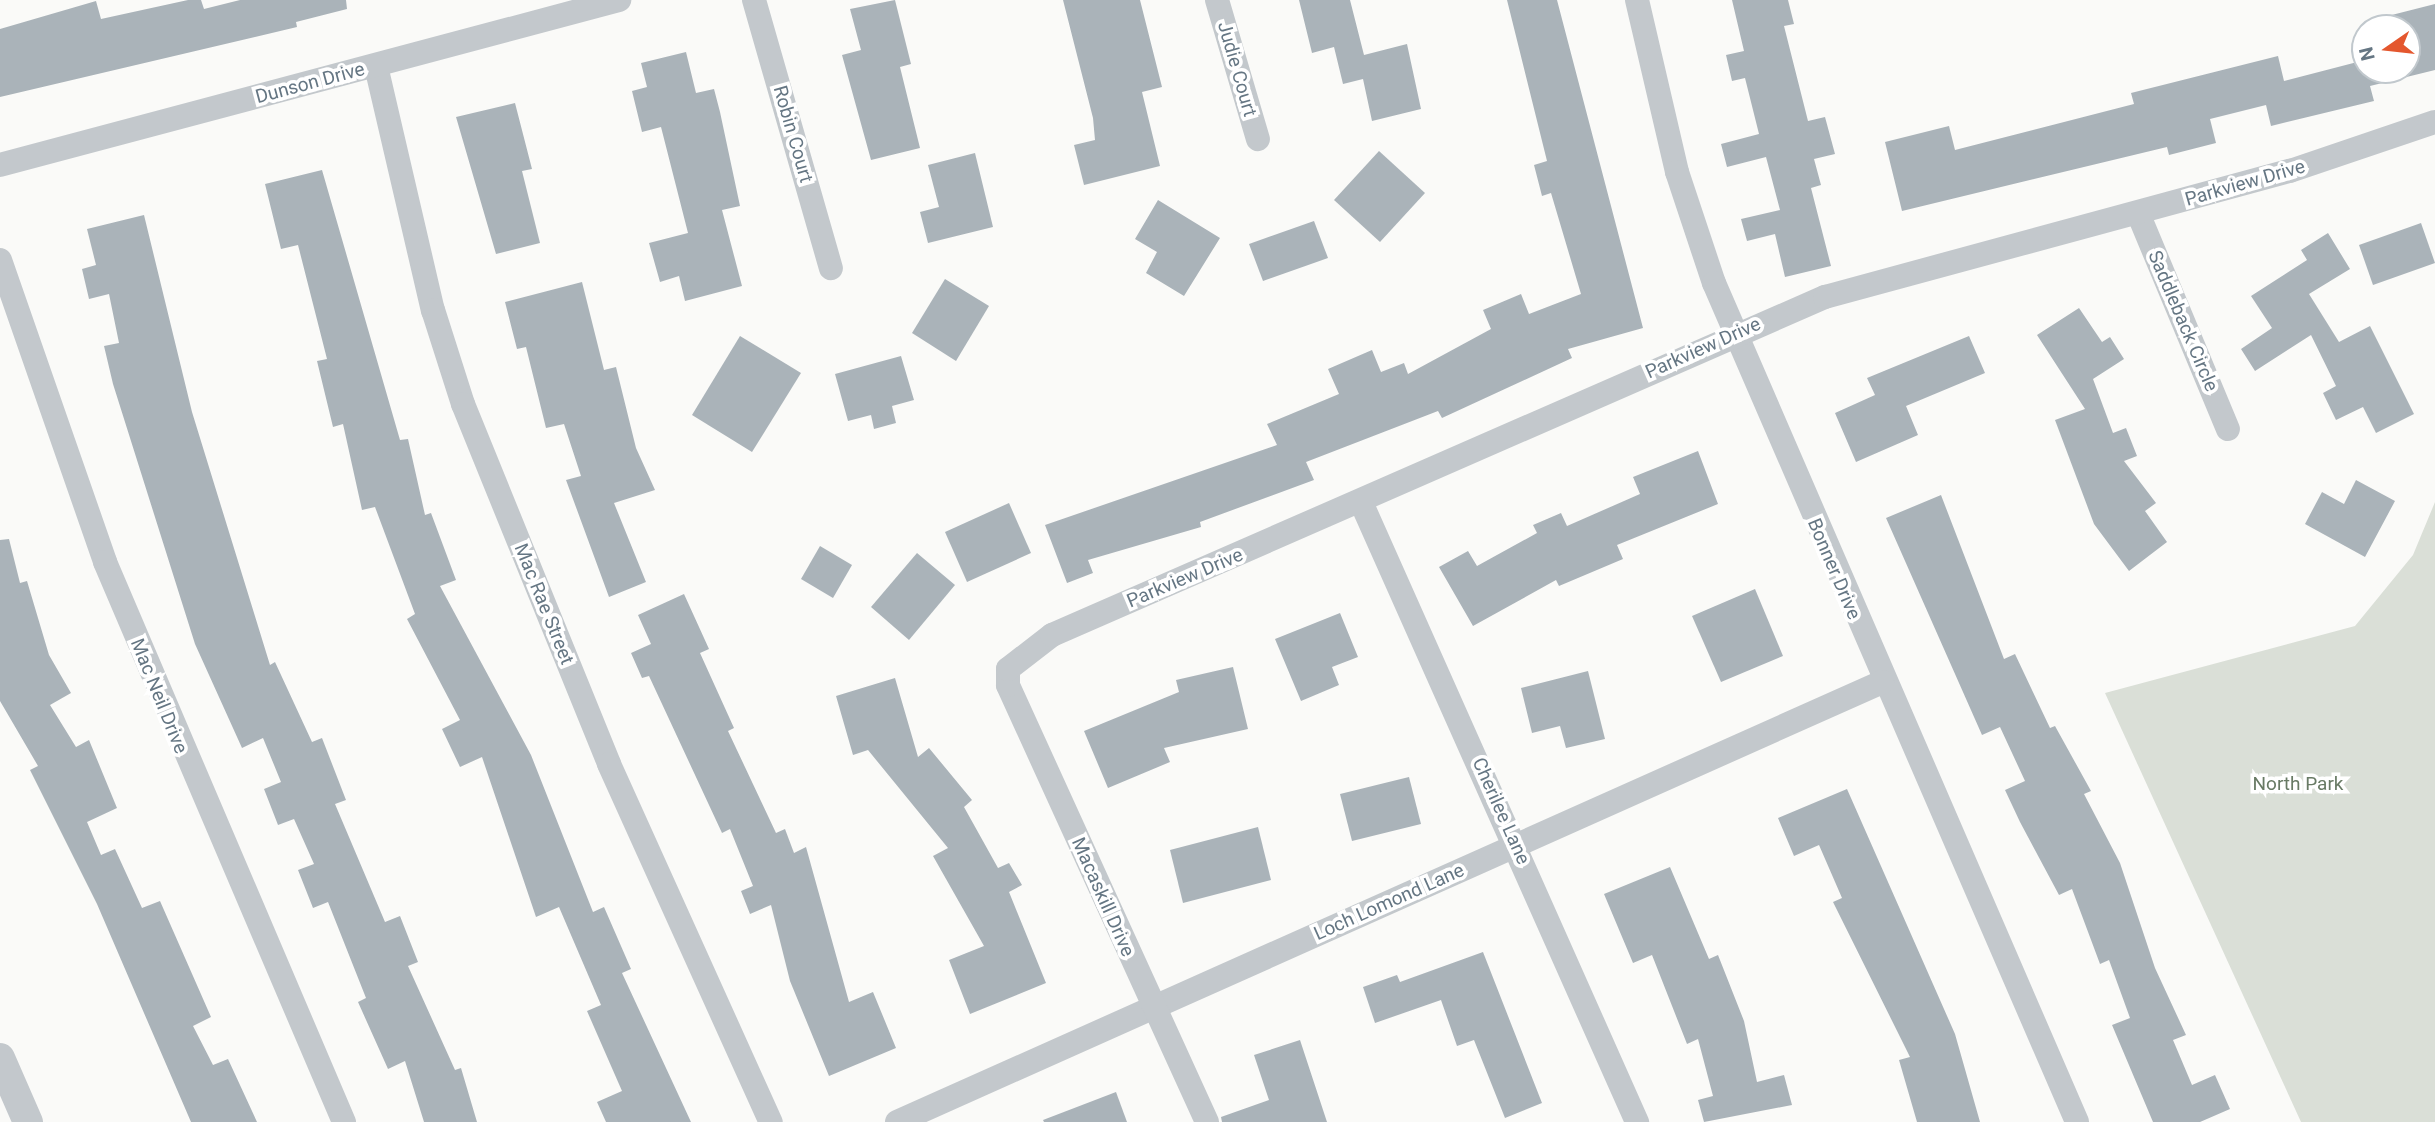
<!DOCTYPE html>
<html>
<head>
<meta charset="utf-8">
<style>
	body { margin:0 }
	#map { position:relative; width:2435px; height:1122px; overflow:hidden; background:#fafaf8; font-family:Roboto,sans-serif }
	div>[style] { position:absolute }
	.green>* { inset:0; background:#dadfd7 }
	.building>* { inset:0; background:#aab3b9 }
	.minor>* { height:24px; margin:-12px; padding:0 12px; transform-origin:12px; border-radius:12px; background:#c3c8cc }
	.tertiary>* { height:30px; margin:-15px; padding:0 15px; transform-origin:15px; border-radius:15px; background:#c3c8cc }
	span { translate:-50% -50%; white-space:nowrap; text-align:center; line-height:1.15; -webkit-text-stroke:7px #fff; paint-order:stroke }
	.street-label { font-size:19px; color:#657683 }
	.park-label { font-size:19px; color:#687a64 }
	.north { position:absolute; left:2351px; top:14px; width:70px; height:70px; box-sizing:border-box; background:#fff; border:2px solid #c1c8cd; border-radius:50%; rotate:256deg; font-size:19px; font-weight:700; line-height:28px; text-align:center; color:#657683 }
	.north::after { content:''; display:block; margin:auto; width:24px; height:32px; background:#e4572e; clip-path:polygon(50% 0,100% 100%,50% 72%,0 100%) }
</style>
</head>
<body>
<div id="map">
	<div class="green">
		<div style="clip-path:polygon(2435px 502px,2435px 1122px,2301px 1122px,2105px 693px,2355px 626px,2413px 555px)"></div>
	</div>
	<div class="building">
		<div style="clip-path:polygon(188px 0,201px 0,204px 9px,240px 0,346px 0,347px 9px,296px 22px,297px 27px,0 97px,0 29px,96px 1px,101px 19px)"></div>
		<div style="clip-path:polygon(895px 0,911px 64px,900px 67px,920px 148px,871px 160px,842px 55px,861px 50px,850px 9px)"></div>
		<div style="clip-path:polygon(1063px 0,1140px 0,1162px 87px,1142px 92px,1160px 166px,1084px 185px,1074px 145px,1095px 140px,1093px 118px)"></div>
		<div style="clip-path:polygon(1299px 0,1350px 0,1364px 55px,1407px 44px,1421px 109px,1372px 121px,1363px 79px,1343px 84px,1334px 47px,1312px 53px)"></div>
		<div style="clip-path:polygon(1507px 0,1557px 0,1643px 328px,1568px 349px,1572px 358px,1442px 418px,1438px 411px,1306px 462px,1314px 480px,1200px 522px,1201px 527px,1088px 560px,1093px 573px,1067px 583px,1045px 525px,1277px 445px,1267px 424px,1339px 394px,1328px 369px,1372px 350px,1381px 372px,1404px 363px,1408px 374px,1491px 329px,1483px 310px,1521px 294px,1529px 314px,1581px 294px,1551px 193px,1542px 196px,1534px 165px,1547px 161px)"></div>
		<div style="clip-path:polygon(1732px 0,1788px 0,1794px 24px,1784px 26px,1808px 121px,1825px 117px,1835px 154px,1814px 159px,1821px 185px,1811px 188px,1831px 266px,1785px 277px,1775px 234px,1747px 241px,1741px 219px,1780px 210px,1766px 157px,1727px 167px,1721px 144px,1759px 134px,1745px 78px,1732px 81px,1726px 55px,1744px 51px)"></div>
		<div style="clip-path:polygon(2435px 4px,2435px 70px,2370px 86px,2374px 101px,2271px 126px,2266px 105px,2210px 119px,2216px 143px,2169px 155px,2167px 147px,1902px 211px,1885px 142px,1949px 126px,1955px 150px,2134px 104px,2131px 93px,2278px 56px,2284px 81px,2365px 60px,2365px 70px,2407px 70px,2407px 28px,2374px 28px,2372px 20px)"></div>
		<div style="clip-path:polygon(686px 52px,696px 93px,714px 89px,720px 112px,740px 206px,722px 210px,742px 286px,685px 301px,679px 276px,660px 282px,649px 243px,688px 233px,661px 127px,642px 132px,632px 91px,647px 87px,641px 63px)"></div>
		<div style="clip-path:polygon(515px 103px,532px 169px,522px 171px,540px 243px,496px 254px,456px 117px)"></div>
		<div style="clip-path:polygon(1379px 151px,1425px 193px,1380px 242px,1334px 200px)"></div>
		<div style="clip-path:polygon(975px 153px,993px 227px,928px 243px,920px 212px,939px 207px,928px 165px)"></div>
		<div style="clip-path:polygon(322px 170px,400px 440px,408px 439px,425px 515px,431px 513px,456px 580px,440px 586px,531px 755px,593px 912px,604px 907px,631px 969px,622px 973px,691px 1122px,606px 1122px,597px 1102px,622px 1091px,587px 1011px,601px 1005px,559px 907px,536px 917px,482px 757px,460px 767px,442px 729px,460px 720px,407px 619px,415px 614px,375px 507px,362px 510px,343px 424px,333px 427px,317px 361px,327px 359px,298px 245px,281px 249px,265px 184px)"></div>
		<div style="clip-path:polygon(1158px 200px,1220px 238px,1184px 296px,1146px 273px,1157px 252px,1135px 239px)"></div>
		<div style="clip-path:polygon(144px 215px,192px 412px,270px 665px,275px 662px,312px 742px,322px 738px,346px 800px,335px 804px,385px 922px,400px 916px,418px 962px,408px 966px,455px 1070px,461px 1068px,477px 1122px,424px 1122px,405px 1061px,388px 1069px,358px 1002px,366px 998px,328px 902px,313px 908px,298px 870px,314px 864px,294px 819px,278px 825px,264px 789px,281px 782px,263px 738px,242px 748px,195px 644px,113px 384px,104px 346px,119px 343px,109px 294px,89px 299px,82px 269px,96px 265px,87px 229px)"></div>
		<div style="clip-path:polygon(1314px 221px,1328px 258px,1263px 281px,1249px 244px)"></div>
		<div style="clip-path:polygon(2421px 223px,2435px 263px,2373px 285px,2359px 245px)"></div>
		<div style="clip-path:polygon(2328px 233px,2350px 269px,2309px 294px,2339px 342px,2370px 326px,2414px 414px,2376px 433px,2363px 407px,2336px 420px,2323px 393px,2336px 386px,2311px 335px,2255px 371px,2241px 349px,2272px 328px,2251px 296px,2307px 260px,2301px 250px)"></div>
		<div style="clip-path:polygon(945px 279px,989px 306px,956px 361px,912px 333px)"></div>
		<div style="clip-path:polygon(582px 282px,604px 370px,616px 367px,636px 448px,655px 490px,614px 503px,646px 582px,609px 597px,566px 480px,581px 476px,564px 424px,546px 428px,526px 347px,517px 349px,505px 302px)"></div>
		<div style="clip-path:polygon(2079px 308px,2102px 342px,2110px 337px,2124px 359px,2093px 379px,2113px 433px,2126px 428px,2137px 456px,2124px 461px,2156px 503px,2145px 511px,2167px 542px,2129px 571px,2094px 524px,2055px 420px,2085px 409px,2037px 335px)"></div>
		<div style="clip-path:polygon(740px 336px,801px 373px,752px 452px,692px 415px)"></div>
		<div style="clip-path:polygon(1969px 336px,1985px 373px,1906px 406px,1918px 435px,1856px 462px,1835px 413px,1875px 395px,1867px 378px)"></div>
		<div style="clip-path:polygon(901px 356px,914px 400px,892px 406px,896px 423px,874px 429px,871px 415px,848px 421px,835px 374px)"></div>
		<div style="clip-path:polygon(1698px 451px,1718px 504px,1617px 545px,1623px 559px,1559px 586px,1556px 580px,1473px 626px,1439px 567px,1468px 551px,1477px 566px,1537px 533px,1533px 525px,1561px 513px,1567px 526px,1640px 494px,1633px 477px)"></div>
		<div style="clip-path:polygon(2356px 480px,2395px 501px,2365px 557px,2305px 524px,2322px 492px,2344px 504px)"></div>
		<div style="clip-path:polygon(1941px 495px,2004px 659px,2015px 654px,2050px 728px,2055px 726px,2091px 791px,2084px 794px,2120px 863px,2155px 968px,2186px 1035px,2173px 1040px,2192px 1085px,2215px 1075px,2230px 1109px,2200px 1122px,2153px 1122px,2112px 1025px,2130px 1018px,2109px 960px,2100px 964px,2072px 889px,2059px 895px,2020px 822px,2005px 790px,2025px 781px,2000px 727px,1982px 735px,1886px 518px)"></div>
		<div style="clip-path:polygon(1009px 503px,1031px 553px,967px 582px,945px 532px)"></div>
		<div style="clip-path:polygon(9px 539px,20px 583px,27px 581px,49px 655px,71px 693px,50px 705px,76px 747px,89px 740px,117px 808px,87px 822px,101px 855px,115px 849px,142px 908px,160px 901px,211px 1017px,193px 1026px,213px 1065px,228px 1059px,257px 1122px,191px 1122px,97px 904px,30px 770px,38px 766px,0 701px,0 540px)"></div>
		<div style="clip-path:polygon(820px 546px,852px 565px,833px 598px,801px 579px)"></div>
		<div style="clip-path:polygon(917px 553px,955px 585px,909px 640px,871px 607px)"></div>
		<div style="clip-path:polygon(1755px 589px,1783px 656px,1721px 682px,1692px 616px)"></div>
		<div style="clip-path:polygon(684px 594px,709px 649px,700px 653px,734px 728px,728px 731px,776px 833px,785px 829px,794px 853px,806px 847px,849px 1002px,873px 992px,896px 1048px,829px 1076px,790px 981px,771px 905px,750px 914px,741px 891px,753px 886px,730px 829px,722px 833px,649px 676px,642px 678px,631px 653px,651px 644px,638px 615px)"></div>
		<div style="clip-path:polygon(1340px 613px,1358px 657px,1332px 667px,1339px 685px,1301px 701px,1275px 639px)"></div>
		<div style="clip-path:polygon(1233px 667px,1248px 729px,1164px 748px,1170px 762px,1108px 788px,1084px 731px,1179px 692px,1176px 680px)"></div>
		<div style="clip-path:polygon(1588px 671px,1605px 739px,1566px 748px,1560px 726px,1532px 733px,1521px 688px)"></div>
		<div style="clip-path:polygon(895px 678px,918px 757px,929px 748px,972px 800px,964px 807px,998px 868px,1009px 863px,1022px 885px,1009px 892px,1046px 983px,970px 1014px,949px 960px,984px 946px,933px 856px,948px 848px,868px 750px,853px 755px,836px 696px)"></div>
		<div style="clip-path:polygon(1409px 777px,1421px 824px,1352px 841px,1340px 794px)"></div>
		<div style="clip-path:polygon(1847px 789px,1955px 1034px,1980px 1122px,1917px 1122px,1899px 1060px,1910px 1057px,1833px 902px,1842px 898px,1819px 845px,1794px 856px,1778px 818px)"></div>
		<div style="clip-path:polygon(1258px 827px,1271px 880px,1183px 903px,1170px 850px)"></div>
		<div style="clip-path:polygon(1670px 867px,1709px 959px,1718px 955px,1744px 1021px,1757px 1082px,1784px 1075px,1792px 1105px,1704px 1122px,1698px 1100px,1713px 1096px,1698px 1039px,1687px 1044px,1652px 955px,1633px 963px,1604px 894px)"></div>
		<div style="clip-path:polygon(1483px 952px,1542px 1103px,1505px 1118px,1474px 1040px,1457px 1046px,1441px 1000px,1375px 1023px,1363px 987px,1397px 975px,1400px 982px)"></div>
		<div style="clip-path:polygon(1300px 1040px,1327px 1122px,1222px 1122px,1221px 1117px,1269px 1100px,1254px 1055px)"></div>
		<div style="clip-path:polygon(1116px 1092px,1127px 1122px,1044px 1122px,1043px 1120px)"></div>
	</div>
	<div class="minor">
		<div style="left:754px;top:0;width:279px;rotate:74deg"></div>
		<div style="left:1217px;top:0;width:145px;rotate:73.6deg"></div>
		<div style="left:1637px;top:0;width:177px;rotate:76.9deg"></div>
		<div style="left:1677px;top:172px;width:117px;rotate:71.6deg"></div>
		<div style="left:1714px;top:283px;width:914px;rotate:66.6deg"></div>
		<div style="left:376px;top:66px;width:251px;rotate:76.9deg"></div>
		<div style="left:433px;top:310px;width:99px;rotate:72.3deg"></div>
		<div style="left:463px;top:404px;width:388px;rotate:67.9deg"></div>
		<div style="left:609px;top:764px;width:393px;rotate:65.7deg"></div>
		<div style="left:0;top:165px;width:641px;rotate:-14.93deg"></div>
		<div style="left:2138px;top:213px;width:234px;rotate:67.4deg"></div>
		<div style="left:0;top:260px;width:320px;rotate:70.8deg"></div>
		<div style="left:105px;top:562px;width:609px;rotate:66.89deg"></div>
		<div style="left:1361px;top:502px;width:679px;rotate:66deg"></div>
		<div style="left:897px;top:1122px;width:1079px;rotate:-24.07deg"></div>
		<div style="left:1207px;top:1122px;width:480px;rotate:-114.5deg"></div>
		<div style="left:1008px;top:685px;width:16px;rotate:-90deg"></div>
		<div style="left:1008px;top:669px;width:56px;rotate:-37.7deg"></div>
		<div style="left:1052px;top:635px;width:844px;rotate:-23.62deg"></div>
		<div style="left:1825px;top:297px;width:482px;rotate:-15.2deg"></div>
		<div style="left:2290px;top:171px;width:153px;rotate:-18.7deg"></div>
	</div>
	<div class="tertiary">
		<div style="left:0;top:1058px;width:70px;rotate:66.4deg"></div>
	</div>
	<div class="street-label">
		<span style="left:1237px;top:69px;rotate:74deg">Judie Court</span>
		<span style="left:310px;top:83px;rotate:-15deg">Dunson Drive</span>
		<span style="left:793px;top:134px;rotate:74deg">Robin Court</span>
		<span style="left:2245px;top:183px;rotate:-16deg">Parkview Drive</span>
		<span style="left:2183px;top:321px;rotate:67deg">Saddleback Circle</span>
		<span style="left:1703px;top:348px;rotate:-24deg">Parkview Drive</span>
		<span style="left:1834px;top:569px;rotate:67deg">Bonner Drive</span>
		<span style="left:1185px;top:578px;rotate:-23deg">Parkview Drive</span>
		<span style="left:544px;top:604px;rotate:68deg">Mac Rae Street</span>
		<span style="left:159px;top:696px;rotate:68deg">Mac Neil Drive</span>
		<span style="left:1501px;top:811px;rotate:66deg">Cherilee Lane</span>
		<span style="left:1103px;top:897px;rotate:66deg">Macaskill Drive</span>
		<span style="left:1389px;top:902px;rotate:-24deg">Loch Lomond Lane</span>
	</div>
	<div class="park-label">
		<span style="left:2298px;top:784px">North Park</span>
	</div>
	<div class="north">N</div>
</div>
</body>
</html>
